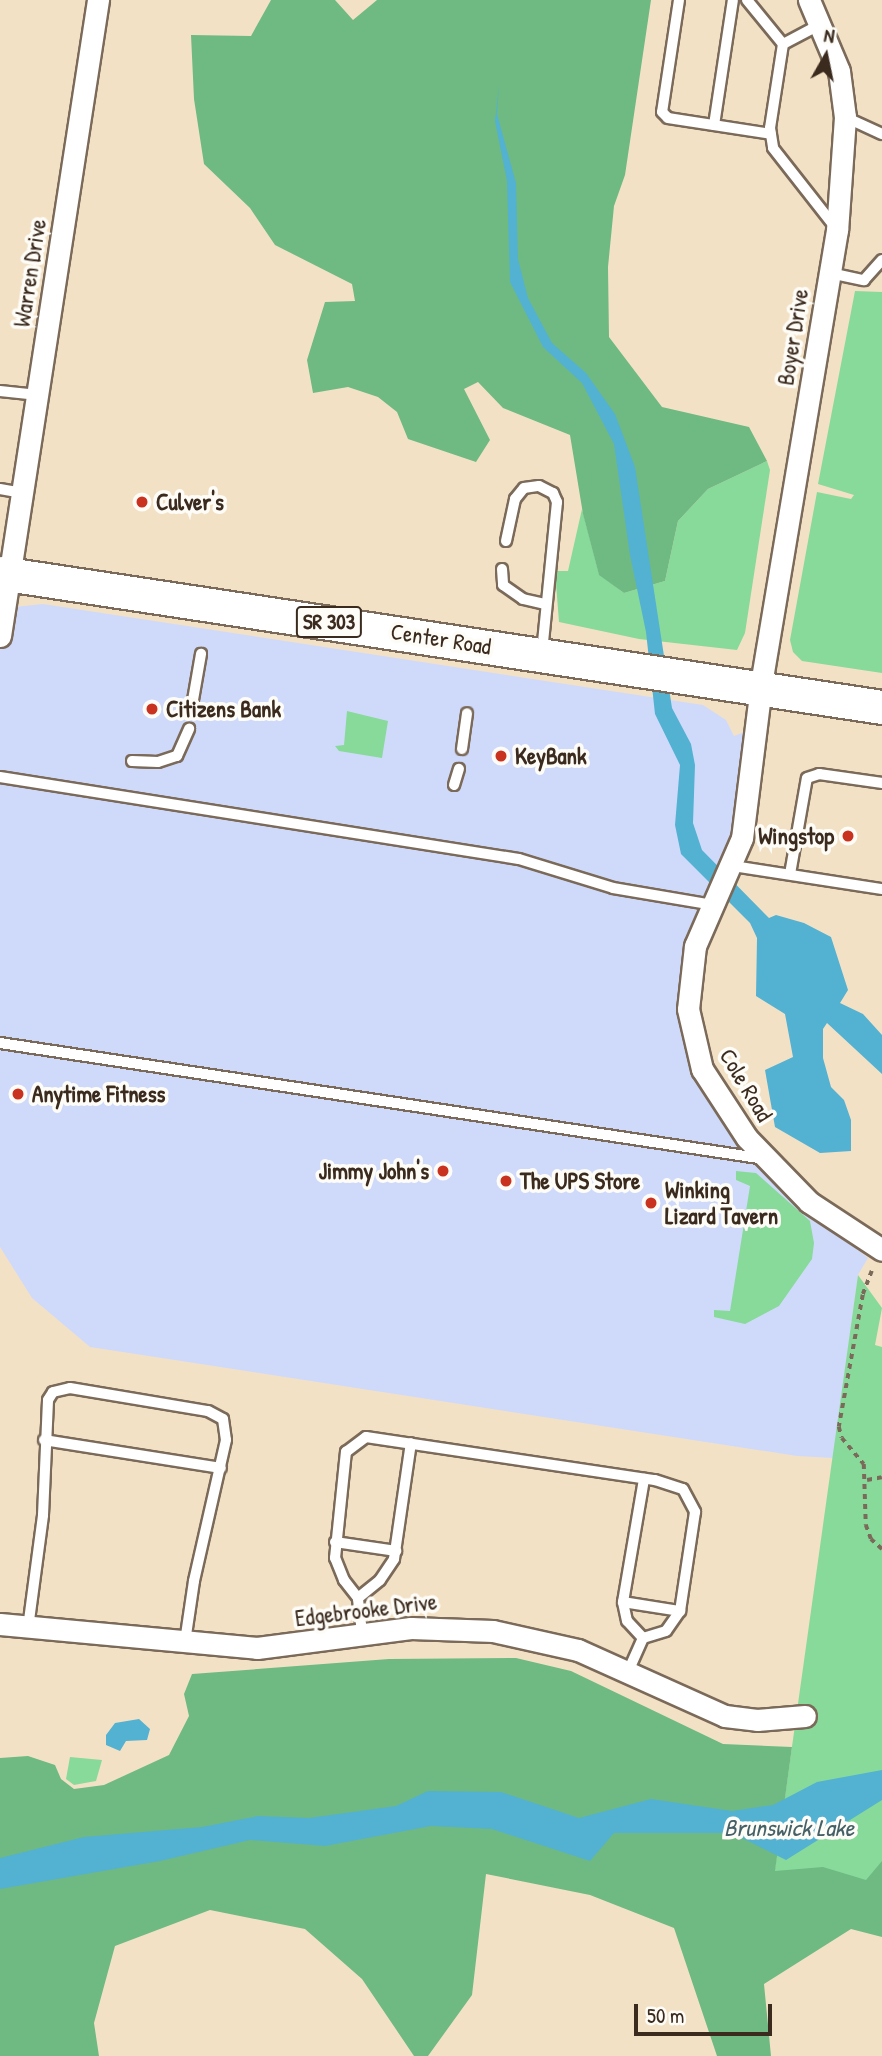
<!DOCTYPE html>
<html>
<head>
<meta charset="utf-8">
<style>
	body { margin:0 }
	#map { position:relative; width:882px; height:2056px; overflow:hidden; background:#f3e1c6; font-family:"Patrick Hand",sans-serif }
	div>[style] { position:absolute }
	.built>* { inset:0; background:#cfdafa }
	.green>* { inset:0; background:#88da9a }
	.forest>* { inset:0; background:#6eba82 }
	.water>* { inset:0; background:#53b1d2 }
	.path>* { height:3.5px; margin-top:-1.75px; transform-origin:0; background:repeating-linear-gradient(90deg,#7b6a59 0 5px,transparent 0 10px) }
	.roads { filter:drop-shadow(2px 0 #7b6a59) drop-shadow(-2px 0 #7b6a59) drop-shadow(0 2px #7b6a59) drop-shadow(0 -2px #7b6a59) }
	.service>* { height:10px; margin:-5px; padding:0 5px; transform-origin:5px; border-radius:5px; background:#fff }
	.minor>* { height:21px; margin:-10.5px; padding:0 10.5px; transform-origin:10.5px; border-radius:10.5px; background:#fff }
	.primary>* { height:33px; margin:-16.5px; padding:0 16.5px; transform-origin:16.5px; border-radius:16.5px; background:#fff }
	.dots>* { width:19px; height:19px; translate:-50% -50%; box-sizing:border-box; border:4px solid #fdfcf7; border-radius:50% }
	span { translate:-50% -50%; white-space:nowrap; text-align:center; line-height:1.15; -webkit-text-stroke:7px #fdfcf7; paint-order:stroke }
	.shield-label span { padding:2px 5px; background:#fdfcf7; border:2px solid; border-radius:5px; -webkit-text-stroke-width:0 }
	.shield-label { font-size:21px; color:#3b2a1e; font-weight:700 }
	.street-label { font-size:23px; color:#3b2a1e }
	.poi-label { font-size:23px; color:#3b2a1e; font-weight:700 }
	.left { translate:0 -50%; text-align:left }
	.right { translate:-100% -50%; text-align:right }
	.water-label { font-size:24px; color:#456066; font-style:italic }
	.north { position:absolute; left:791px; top:21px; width:70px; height:70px; -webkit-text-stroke:5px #fdfcf7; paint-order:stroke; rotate:9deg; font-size:19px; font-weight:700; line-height:28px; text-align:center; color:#3b2a1e }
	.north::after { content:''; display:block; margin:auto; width:24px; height:32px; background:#3b2a1e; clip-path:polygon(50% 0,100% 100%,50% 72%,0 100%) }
	.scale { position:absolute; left:634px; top:2004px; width:138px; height:32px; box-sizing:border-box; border:4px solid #3b2a1e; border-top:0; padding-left:9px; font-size:21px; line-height:24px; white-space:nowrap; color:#3b2a1e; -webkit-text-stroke:5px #fdfcf7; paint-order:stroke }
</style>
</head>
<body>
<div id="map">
	<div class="built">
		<div style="clip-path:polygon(43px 604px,703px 705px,726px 720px,734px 736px,755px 728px,742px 838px,705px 920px,692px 1040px,777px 1186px,868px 1258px,858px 1275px,833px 1458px,797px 1456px,90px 1347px,32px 1298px,0 1247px,0 636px,4px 608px)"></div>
	</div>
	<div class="green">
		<div style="clip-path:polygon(855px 291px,882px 292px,882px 673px,802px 661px,793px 652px,790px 640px,817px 492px,851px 499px,854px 495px,818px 484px)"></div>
		<div style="clip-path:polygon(767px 461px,770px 470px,745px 633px,737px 650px,639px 639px,559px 622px,555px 571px,568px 571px,582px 509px,599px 574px,624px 593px,665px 581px,678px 521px,708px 489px)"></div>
		<div style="clip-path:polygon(347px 711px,388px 721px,382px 758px,339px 751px,335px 746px,344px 745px)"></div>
		<div style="clip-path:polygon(736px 1171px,756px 1173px,810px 1221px,814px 1243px,812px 1259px,779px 1306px,745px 1324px,714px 1317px,714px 1310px,730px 1311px,750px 1186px,736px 1180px)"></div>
		<div style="clip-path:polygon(858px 1275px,882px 1308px,875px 1345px,882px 1347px,882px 1922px,846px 1914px,762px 1961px)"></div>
		<div style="clip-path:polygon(70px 1757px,102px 1760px,96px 1781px,74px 1785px,66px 1779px)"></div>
	</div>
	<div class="forest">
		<div style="clip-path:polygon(271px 0,335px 0,353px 20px,377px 0,651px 0,625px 175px,614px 206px,608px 267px,609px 337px,662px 407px,749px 427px,767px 461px,708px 489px,678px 521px,665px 581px,624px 593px,599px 575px,583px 514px,570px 435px,503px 408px,478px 382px,464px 389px,490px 440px,476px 462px,408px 439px,397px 412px,378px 397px,348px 387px,313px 393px,307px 360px,325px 302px,355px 301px,352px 284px,275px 245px,250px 208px,204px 164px,194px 99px,191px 35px,251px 36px)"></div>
		<div style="clip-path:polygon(516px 1658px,571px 1671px,723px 1744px,792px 1747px,775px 1871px,823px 1867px,866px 1880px,882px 1861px,882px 1937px,851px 1929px,764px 1984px,771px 2056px,717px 2056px,674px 1928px,590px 1895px,486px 1874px,472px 1995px,428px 2056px,414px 2056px,362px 1979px,305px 1929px,210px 1910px,115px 1946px,94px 2023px,99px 2056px,0 2056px,0 1758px,28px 1756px,55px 1765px,61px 1779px,74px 1789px,104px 1785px,169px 1755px,189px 1716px,184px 1694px,192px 1674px,389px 1659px)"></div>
	</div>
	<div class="water">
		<div style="clip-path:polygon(499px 85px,497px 114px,516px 183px,518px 259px,528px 298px,552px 343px,586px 373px,615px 414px,635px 467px,672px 708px,691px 744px,695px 765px,693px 823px,702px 850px,769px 918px,776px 915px,804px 923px,831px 937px,848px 990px,840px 1003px,863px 1014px,882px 1035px,882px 1074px,827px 1023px,823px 1029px,823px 1058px,831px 1087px,844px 1100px,851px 1120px,851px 1151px,820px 1153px,775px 1127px,765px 1070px,793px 1057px,785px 1014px,756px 996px,757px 938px,750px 923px,681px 854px,675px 825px,680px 765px,655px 714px,646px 632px,630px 555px,614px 444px,582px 383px,543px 347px,510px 282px,507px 181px,495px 121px)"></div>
		<div style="clip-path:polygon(139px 1719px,150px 1729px,147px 1740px,126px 1741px,120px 1751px,106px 1745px,106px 1735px,115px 1723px)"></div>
		<div style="clip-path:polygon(882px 1770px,882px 1800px,786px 1860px,732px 1833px,614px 1833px,590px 1861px,492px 1829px,431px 1826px,325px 1846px,250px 1840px,160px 1861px,0 1889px,0 1858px,84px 1837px,202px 1827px,258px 1816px,309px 1818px,396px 1806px,428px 1791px,501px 1792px,579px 1818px,651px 1799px,732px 1811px,773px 1805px,817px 1782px)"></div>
	</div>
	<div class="path">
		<div style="left:872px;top:1271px;width:26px;rotate:111deg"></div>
		<div style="left:863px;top:1295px;width:134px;rotate:100.3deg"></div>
		<div style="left:839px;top:1427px;width:11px;rotate:75deg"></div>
		<div style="left:842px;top:1438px;width:34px;rotate:50deg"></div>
		<div style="left:864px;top:1464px;width:61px;rotate:88.1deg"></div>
		<div style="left:866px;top:1525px;width:15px;rotate:70deg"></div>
		<div style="left:871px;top:1539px;width:15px;rotate:42deg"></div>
		<div style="left:867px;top:1480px;width:15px;rotate:-11deg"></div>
	</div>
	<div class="roads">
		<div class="service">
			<div style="left:679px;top:0;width:113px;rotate:98.6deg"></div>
			<div style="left:662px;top:112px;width:8px;rotate:45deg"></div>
			<div style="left:668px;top:118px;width:104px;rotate:8.8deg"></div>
			<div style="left:747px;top:0;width:57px;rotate:50.7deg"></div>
			<div style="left:821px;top:24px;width:43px;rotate:152.2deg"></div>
			<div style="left:783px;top:44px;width:85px;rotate:98.8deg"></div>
			<div style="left:770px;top:128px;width:20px;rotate:81deg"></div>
			<div style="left:773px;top:148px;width:100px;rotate:51.9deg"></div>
			<div style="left:845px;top:117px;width:41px;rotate:24.7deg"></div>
			<div style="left:714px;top:125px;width:126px;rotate:-81.4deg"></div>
			<div style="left:830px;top:273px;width:35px;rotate:12deg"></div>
			<div style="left:864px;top:280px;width:27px;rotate:-48deg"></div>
			<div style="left:0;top:391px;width:38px;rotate:6deg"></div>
			<div style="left:0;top:489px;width:23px;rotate:10deg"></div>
			<div style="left:506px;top:541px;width:43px;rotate:-77.9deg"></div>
			<div style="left:515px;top:499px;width:14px;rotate:-51deg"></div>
			<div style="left:524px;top:488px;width:15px;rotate:-8deg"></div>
			<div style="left:539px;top:486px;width:16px;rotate:27deg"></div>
			<div style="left:553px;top:493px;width:10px;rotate:66deg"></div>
			<div style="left:557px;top:502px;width:150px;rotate:95.7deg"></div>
			<div style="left:502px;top:569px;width:16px;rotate:86deg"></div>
			<div style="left:503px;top:585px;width:24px;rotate:35deg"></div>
			<div style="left:523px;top:599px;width:22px;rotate:13deg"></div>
			<div style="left:193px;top:700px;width:47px;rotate:-80.1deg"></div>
			<div style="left:462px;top:749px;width:36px;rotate:-82deg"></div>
			<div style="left:132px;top:761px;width:26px;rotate:2deg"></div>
			<div style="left:158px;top:762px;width:20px;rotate:-18deg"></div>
			<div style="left:177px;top:756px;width:30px;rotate:-66deg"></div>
			<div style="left:0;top:777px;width:525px;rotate:8.98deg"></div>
			<div style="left:519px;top:859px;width:98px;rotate:17.1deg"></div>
			<div style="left:613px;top:888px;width:101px;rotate:9.6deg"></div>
			<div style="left:454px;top:785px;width:17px;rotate:-73deg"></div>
			<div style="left:733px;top:866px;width:151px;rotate:8.8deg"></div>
			<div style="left:790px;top:874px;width:97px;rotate:-80deg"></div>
			<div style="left:807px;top:778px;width:13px;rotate:-18deg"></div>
			<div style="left:819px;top:774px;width:64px;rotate:8.1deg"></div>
			<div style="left:0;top:1043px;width:774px;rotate:8.62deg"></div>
			<div style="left:44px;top:1440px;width:179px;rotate:9deg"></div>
			<div style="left:335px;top:1542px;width:62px;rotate:8.4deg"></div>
			<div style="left:358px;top:1598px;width:28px;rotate:-39deg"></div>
			<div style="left:380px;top:1580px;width:25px;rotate:-56deg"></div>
			<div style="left:394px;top:1559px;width:117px;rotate:-81.7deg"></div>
			<div style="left:623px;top:1602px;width:58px;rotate:9deg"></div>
			<div style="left:28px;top:1628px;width:114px;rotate:-82.4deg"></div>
			<div style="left:43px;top:1515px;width:115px;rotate:-87.5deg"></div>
			<div style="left:48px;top:1400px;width:9px;rotate:-58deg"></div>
			<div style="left:53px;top:1392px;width:17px;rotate:-13deg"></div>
			<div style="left:70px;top:1388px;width:140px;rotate:9.5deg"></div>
			<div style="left:208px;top:1411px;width:17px;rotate:28deg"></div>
			<div style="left:223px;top:1419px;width:21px;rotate:82deg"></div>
			<div style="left:226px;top:1440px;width:145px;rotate:102.8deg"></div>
			<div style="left:194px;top:1581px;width:62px;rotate:98.4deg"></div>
			<div style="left:362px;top:1632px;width:34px;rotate:-97deg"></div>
			<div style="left:358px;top:1598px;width:23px;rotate:-128deg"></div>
			<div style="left:344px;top:1580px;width:24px;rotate:-112deg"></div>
			<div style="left:335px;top:1558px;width:107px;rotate:-84.1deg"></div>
			<div style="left:346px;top:1452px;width:25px;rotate:-37deg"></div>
			<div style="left:366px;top:1437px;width:292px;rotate:8.5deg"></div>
			<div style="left:655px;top:1480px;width:29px;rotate:18deg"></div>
			<div style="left:683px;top:1489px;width:26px;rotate:62deg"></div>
			<div style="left:695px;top:1512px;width:100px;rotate:98.6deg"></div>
			<div style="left:680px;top:1611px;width:24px;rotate:125deg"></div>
			<div style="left:666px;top:1631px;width:24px;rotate:163deg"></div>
			<div style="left:643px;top:1638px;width:36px;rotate:114deg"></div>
			<div style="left:643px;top:1638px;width:23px;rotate:-133deg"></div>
			<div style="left:627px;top:1621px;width:19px;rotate:-102deg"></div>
			<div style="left:623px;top:1602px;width:125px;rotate:-80.3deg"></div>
		</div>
		<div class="minor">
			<div style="left:809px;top:0;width:77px;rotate:67.1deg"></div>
			<div style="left:839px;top:71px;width:46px;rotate:82.6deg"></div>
			<div style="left:845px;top:117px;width:113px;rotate:94deg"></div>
			<div style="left:837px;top:230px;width:462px;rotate:99.5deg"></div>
			<div style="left:761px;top:686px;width:153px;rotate:97.1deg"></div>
			<div style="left:742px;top:838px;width:118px;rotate:113.5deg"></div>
			<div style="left:695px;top:946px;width:63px;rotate:96.3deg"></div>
			<div style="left:688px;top:1009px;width:62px;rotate:76.9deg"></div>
			<div style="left:702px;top:1069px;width:82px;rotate:56.9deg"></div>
			<div style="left:747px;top:1138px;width:89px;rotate:45.9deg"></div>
			<div style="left:809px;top:1202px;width:87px;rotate:33.3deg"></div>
			<div style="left:0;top:636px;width:644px;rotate:-81.24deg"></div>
			<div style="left:0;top:1624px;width:258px;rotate:5.3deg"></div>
			<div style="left:257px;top:1648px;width:155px;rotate:-7.4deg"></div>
			<div style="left:411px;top:1628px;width:82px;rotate:2.1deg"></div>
			<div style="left:493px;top:1631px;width:87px;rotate:12.6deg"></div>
			<div style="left:578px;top:1650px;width:161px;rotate:24.2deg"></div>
			<div style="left:725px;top:1716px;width:32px;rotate:7deg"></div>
			<div style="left:757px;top:1720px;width:48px;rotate:-4.8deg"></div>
		</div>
		<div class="primary">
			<div style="left:0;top:573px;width:892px;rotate:8.64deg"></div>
		</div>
	</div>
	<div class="dots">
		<div style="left:142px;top:502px;background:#c8321e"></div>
		<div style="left:152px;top:709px;background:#c8321e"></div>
		<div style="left:501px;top:756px;background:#c8321e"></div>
		<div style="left:848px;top:836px;background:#c8321e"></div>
		<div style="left:18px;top:1094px;background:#c8321e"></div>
		<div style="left:443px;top:1171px;background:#c8321e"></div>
		<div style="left:506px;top:1181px;background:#c8321e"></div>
		<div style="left:651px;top:1203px;background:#c8321e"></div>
	</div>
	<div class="shield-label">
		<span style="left:329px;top:622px">SR 303</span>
	</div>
	<div class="street-label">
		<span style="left:30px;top:273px;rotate:-81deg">Warren Drive</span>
		<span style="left:793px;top:337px;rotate:-81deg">Boyer Drive</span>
		<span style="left:441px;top:639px;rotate:9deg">Center Road</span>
		<span style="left:746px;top:1085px;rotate:59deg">Cole Road</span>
		<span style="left:366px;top:1610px;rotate:-7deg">Edgebrooke Drive</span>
	</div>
	<div class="poi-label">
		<span class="left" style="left:156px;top:502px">Culver's</span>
		<span class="left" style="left:166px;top:709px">Citizens Bank</span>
		<span class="left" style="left:515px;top:756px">KeyBank</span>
		<span class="right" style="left:834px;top:836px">Wingstop</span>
		<span class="left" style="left:32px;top:1094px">Anytime Fitness</span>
		<span class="right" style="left:429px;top:1171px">Jimmy John's</span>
		<span class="left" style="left:520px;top:1181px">The UPS Store</span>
		<span class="left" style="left:665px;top:1203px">Winking<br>Lizard Tavern</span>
	</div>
	<div class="water-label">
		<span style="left:789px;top:1828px">Brunswick Lake</span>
	</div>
	<div class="north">N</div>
	<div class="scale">50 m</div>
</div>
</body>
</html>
